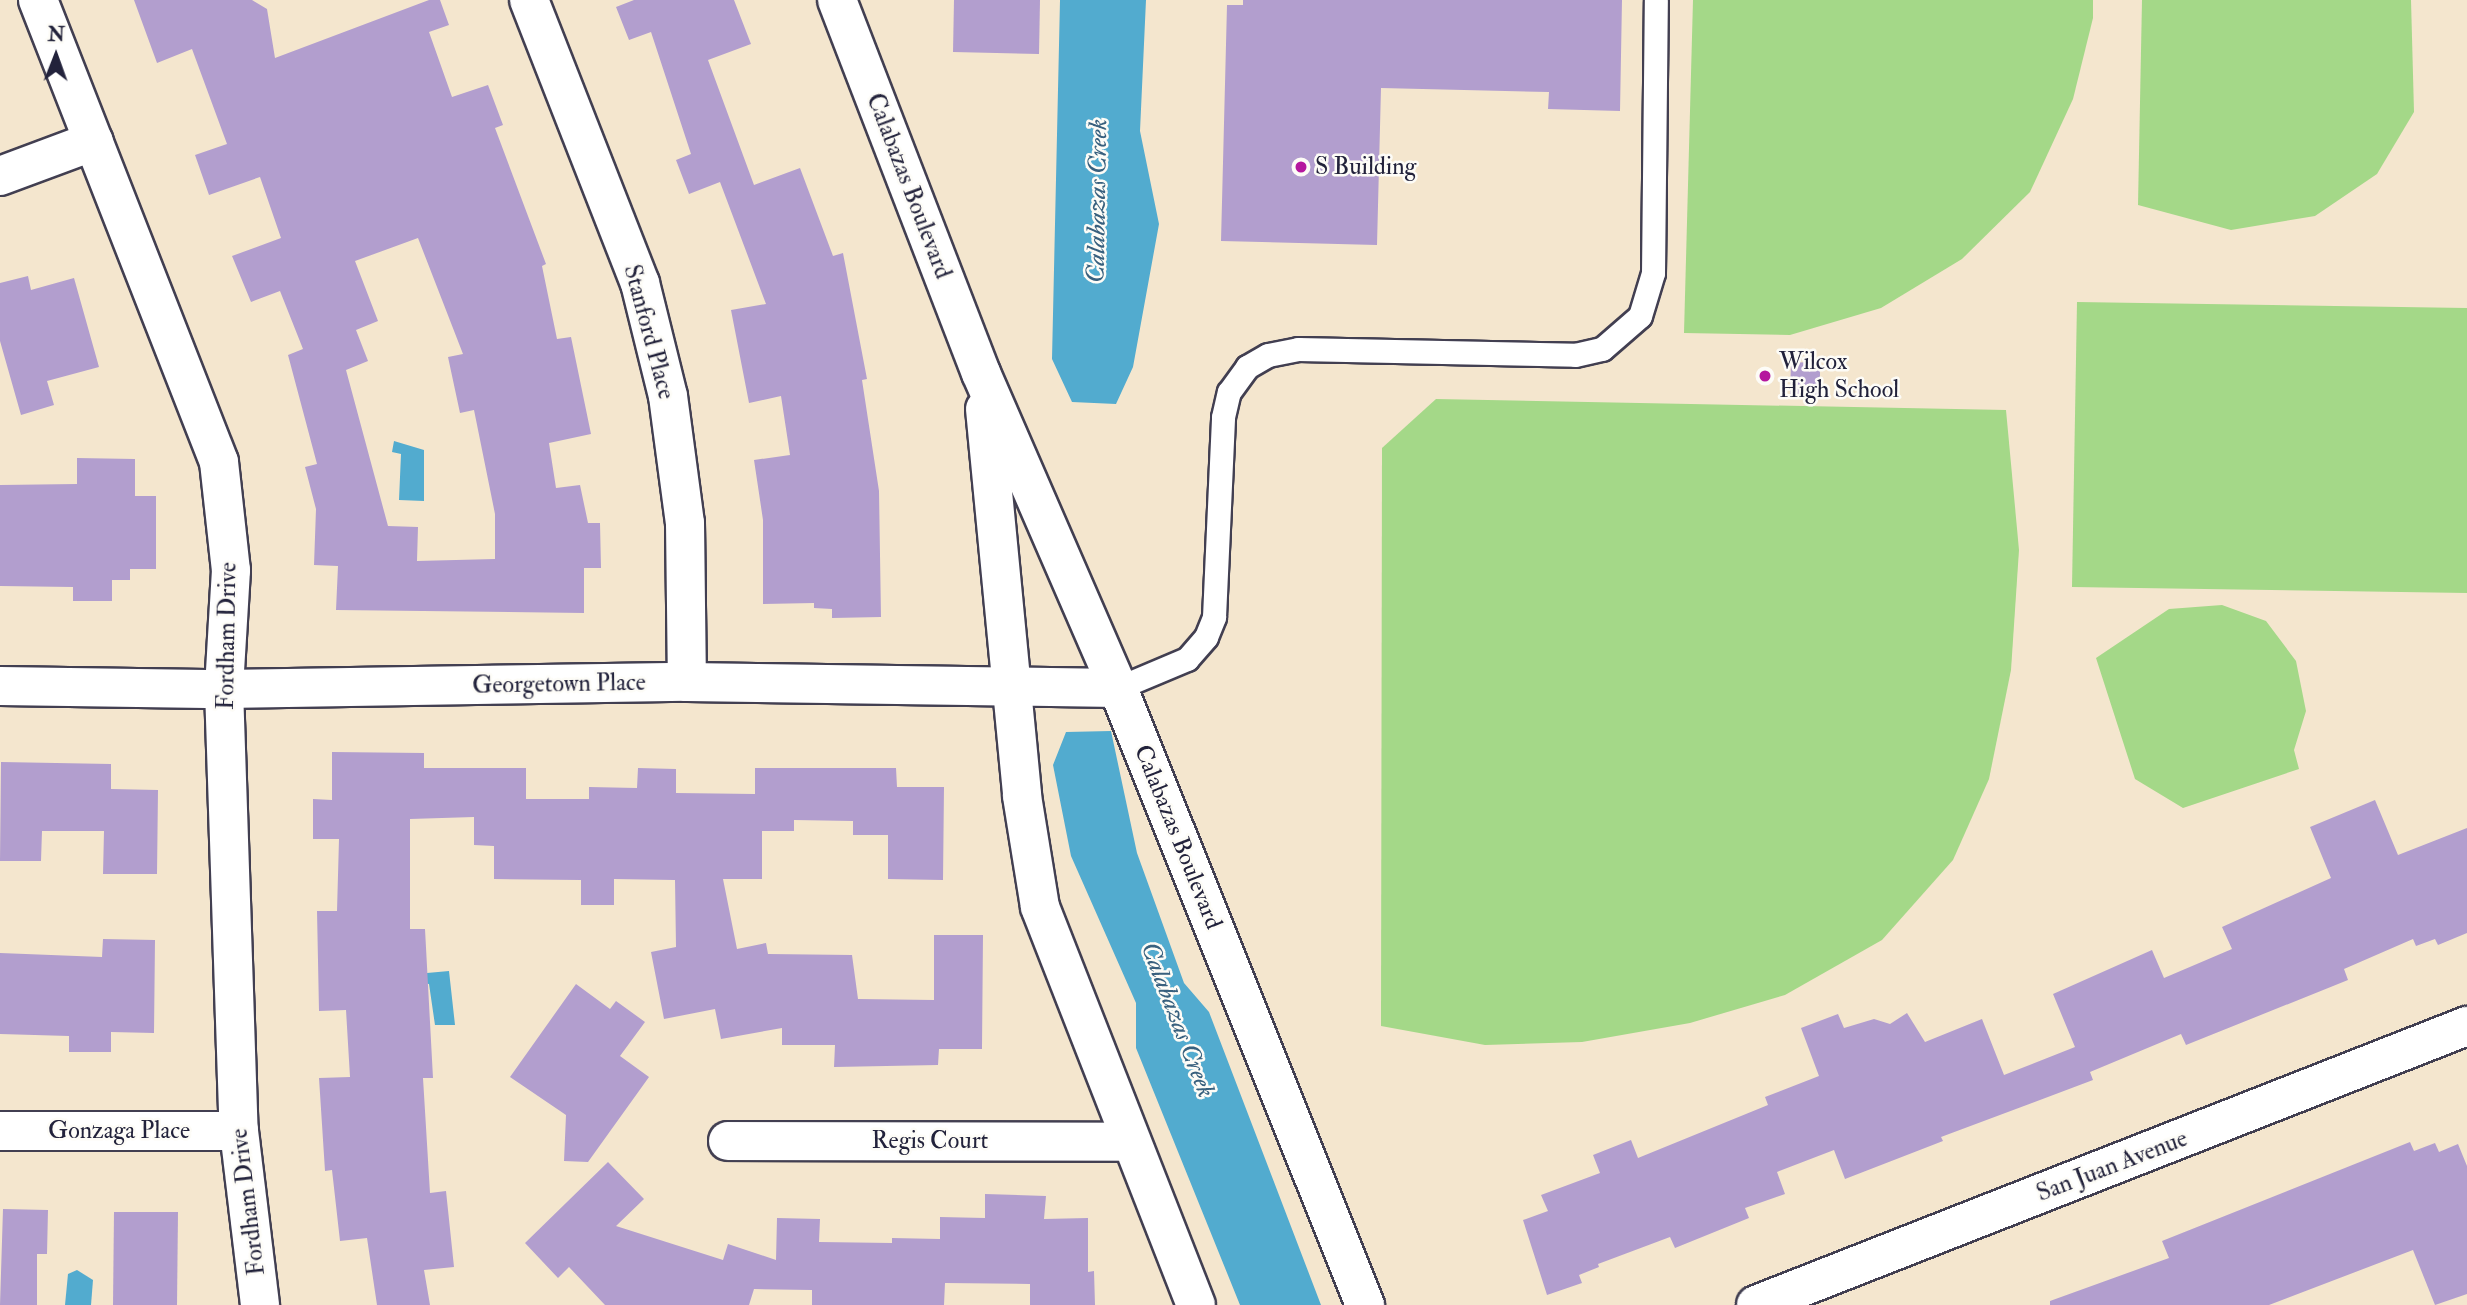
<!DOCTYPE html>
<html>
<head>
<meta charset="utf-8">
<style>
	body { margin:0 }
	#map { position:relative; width:2467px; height:1305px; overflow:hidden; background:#f4e6ce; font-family:"IM FELL Double Pica",serif }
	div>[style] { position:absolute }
	.green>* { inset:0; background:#a4d888 }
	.water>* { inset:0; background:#52abcf }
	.building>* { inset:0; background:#b29ece }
	.roads { filter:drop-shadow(2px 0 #423f51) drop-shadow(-2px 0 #423f51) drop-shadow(0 2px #423f51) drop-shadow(0 -2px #423f51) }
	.service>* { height:23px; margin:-11.5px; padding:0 11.5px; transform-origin:11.5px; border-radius:11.5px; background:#fff }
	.minor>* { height:38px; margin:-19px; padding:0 19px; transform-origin:19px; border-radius:19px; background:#fff }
	.tertiary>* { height:38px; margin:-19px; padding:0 19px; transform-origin:19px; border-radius:19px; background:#fff }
	.dots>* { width:19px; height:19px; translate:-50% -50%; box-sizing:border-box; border:4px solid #fdfcf7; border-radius:50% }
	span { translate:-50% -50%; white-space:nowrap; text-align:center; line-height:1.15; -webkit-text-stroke:5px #fdfcf7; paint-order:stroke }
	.poi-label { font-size:24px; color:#22223b }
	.left { translate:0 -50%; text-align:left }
	.street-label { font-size:24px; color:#22223b }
	.water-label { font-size:26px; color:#38607e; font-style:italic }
	.north { position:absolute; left:21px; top:21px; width:70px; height:70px; -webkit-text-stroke:5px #fdfcf7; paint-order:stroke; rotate:1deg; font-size:19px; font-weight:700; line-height:28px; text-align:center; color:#22223b }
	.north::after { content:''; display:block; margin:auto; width:24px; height:32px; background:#22223b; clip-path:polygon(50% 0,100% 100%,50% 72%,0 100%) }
</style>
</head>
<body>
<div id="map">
	<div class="green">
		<div style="clip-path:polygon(1693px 0,2093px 0,2093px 18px,2073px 99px,2030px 192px,1962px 259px,1881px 308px,1790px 335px,1684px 333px)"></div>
		<div style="clip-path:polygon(2142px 0,2411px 0,2414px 112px,2377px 174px,2315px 216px,2231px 230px,2138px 205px)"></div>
		<div style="clip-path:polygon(2077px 302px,2467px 308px,2467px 593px,2072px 587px)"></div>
		<div style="clip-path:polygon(1436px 399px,2006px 410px,2019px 550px,2011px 670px,1989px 779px,1953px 860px,1882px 940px,1785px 995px,1690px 1023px,1582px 1042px,1485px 1045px,1381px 1026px,1382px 448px)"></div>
		<div style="clip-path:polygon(2222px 605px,2266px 621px,2296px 661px,2306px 711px,2294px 750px,2299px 769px,2183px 808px,2135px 779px,2096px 658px,2169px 609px)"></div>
	</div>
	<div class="water">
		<div style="clip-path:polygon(1060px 0,1146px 0,1140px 131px,1159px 224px,1133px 367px,1116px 404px,1072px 402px,1052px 359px)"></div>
		<div style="clip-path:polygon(394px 441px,424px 450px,424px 501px,399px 500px,401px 454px,392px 452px)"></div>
		<div style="clip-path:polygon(1111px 731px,1137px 853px,1184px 983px,1209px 1012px,1321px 1305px,1240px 1305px,1136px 1048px,1136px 1003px,1071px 856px,1053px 765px,1066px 732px)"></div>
		<div style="clip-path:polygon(449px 971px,455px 1025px,435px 1025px,429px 984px,421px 983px,427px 973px)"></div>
		<div style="clip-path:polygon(77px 1270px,93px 1280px,91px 1305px,65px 1305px,68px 1274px)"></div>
	</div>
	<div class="building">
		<div style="clip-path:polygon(evenodd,134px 0,252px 0,267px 9px,275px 58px,429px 0,440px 0,449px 25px,429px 32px,452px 97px,488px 85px,503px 125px,495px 128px,546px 264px,542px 266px,557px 339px,571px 337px,591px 434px,549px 443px,556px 488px,580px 485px,588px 523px,600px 523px,601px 568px,584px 568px,584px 613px,336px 610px,338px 566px,314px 565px,316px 509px,305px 467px,317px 464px,288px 355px,303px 349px,280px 291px,251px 302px,232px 256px,281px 238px,260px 177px,209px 195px,195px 155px,227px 144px,192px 49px,157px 63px,134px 0,418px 238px,463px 354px,448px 357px,460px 413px,474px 410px,495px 514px,495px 559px,417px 561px,418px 527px,388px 526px,346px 370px,368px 361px,356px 330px,378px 321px,355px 261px,418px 238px)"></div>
		<div style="clip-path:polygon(634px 0,734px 0,751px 44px,708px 60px,754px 185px,800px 168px,833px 256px,843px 253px,867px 379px,862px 380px,879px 491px,881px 617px,832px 618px,832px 609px,814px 608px,814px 603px,763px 604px,763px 520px,754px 460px,790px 455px,781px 396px,749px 403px,731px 310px,766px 304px,720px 182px,689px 194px,676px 160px,691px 154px,651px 32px,629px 40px,616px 7px)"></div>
		<div style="clip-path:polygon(954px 0,1040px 0,1039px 54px,953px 52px)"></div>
		<div style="clip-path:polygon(1243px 0,1622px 0,1620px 111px,1548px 109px,1549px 92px,1381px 88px,1377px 245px,1221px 241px,1227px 5px,1243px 5px)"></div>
		<div style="clip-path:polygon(28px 276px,31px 290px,74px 278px,99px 367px,47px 381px,54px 405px,21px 415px,0 341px,0 283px)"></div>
		<div style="clip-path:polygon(1791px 362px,1820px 363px,1820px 398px,1790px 398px)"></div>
		<div style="clip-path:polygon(77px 458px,135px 459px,135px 496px,156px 496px,156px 569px,130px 569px,130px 580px,112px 580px,112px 601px,73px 601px,73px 587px,0 586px,0 485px,77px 484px)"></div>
		<div style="clip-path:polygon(332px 752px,424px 753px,424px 768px,526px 768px,526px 799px,589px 799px,589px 787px,637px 788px,638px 768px,676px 769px,676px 793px,755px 794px,755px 768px,896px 768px,897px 787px,944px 787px,943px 880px,888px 879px,888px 835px,853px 835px,853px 821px,794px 820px,794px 831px,762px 831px,762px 879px,723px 879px,737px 949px,766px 943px,768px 954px,852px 955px,858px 999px,934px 1000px,934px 935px,983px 935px,982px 1049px,939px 1049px,938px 1065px,834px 1067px,835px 1045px,782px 1045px,782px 1028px,721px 1039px,715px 1009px,664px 1019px,651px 952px,676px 947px,675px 880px,614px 879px,614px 905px,581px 905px,581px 880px,494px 879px,494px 846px,474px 845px,474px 817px,410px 819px,410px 929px,425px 929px,433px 1078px,423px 1078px,430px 1193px,446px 1191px,454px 1267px,424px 1270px,430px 1305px,377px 1305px,367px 1238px,340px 1241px,332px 1170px,325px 1171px,319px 1078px,350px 1077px,346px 1010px,319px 1011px,317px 911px,337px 911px,339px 839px,313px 839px,313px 799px,332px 800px)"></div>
		<div style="clip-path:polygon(1px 762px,111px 764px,111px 789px,158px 790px,157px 874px,103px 874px,104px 831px,42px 831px,41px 861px,0 861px)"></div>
		<div style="clip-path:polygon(2375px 800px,2398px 855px,2467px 828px,2467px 933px,2438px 945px,2435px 939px,2416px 946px,2413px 939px,2344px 969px,2348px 980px,2186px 1045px,2181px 1034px,2090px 1072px,2093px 1080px,1941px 1137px,1943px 1141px,1845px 1179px,1834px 1150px,1777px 1172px,1785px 1194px,1745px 1208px,1749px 1218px,1675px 1248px,1670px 1237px,1598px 1264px,1599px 1267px,1579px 1275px,1582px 1283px,1547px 1295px,1523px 1220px,1548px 1211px,1541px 1195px,1600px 1173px,1593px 1155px,1631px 1140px,1638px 1158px,1768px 1105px,1765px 1097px,1819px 1076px,1801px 1028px,1838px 1014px,1844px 1028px,1874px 1019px,1890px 1024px,1907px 1013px,1925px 1042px,1982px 1019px,2004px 1075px,2075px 1047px,2053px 994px,2152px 950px,2164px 978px,2232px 949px,2222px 927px,2331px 878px,2310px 827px)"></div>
		<div style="clip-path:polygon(103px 939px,155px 940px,154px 1033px,111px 1032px,111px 1052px,69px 1052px,69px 1036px,0 1034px,0 953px,102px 957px)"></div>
		<div style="clip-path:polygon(576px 984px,610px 1009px,616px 1001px,645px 1022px,620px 1056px,649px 1077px,588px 1162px,564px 1161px,566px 1115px,510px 1077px)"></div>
		<div style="clip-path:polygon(2410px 1142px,2414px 1151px,2435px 1143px,2439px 1152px,2458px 1144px,2467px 1166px,2467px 1294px,2435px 1305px,2413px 1250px,2269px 1305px,2050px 1305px,2050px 1301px,2169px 1258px,2162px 1241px)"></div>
		<div style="clip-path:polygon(608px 1162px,644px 1199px,616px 1226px,723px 1260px,728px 1244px,776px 1260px,777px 1218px,820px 1219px,819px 1242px,892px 1243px,892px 1238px,940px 1239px,940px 1217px,985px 1218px,985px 1194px,1046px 1196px,1044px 1219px,1088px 1218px,1088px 1272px,1094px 1271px,1095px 1305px,1030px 1305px,1030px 1284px,945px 1283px,944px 1305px,812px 1305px,812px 1290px,754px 1289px,749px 1305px,605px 1305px,569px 1267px,558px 1278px,525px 1243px)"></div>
		<div style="clip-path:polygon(3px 1209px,48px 1210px,47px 1254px,37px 1254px,37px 1305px,0 1305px)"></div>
		<div style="clip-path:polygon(114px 1212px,178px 1212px,177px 1305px,113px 1305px)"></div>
	</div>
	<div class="roads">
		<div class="service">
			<div style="left:1118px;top:688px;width:75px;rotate:-22.8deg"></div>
			<div style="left:1187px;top:659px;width:29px;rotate:-49deg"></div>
			<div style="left:1206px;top:637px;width:22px;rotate:-68deg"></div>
			<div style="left:1214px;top:617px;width:200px;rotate:-87.4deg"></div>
			<div style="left:1223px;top:417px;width:26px;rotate:-77deg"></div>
			<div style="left:1229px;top:392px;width:31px;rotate:-54deg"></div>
			<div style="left:1247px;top:367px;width:24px;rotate:-30deg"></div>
			<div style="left:1268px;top:355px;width:31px;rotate:-11deg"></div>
			<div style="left:1298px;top:349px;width:277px;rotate:1.2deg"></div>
			<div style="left:1575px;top:355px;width:28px;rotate:-13deg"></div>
			<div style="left:1602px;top:349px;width:50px;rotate:-41deg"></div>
			<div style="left:1640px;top:316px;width:45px;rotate:-73.2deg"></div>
			<div style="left:1653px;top:273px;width:273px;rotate:-89.4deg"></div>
		</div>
		<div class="minor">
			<div style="left:38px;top:0;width:496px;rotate:68.6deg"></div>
			<div style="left:219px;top:462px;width:109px;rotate:83.7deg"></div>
			<div style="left:231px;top:570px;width:119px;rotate:93.4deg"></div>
			<div style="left:224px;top:689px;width:442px;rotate:88.1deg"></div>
			<div style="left:239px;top:1131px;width:175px;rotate:83.1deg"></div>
			<div style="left:529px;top:0;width:304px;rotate:68.6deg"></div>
			<div style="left:640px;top:283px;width:116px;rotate:76.1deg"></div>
			<div style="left:668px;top:396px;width:128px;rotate:82.4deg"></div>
			<div style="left:685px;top:523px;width:159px;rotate:89.3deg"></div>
			<div style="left:0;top:176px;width:100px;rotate:-20.4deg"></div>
			<div style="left:0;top:686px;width:224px;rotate:0.8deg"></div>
			<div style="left:224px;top:689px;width:463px;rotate:-0.9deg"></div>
			<div style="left:687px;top:682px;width:431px;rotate:0.8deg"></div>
			<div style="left:0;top:1131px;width:239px"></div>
			<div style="left:728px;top:1141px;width:403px;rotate:0.1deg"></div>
			<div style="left:1756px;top:1305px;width:764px;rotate:-21.43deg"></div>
		</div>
		<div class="tertiary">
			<div style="left:837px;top:0;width:400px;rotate:68.9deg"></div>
			<div style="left:981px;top:373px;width:344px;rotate:66.5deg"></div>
			<div style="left:1118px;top:688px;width:665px;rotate:68.18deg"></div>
			<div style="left:985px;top:409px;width:389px;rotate:84.5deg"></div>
			<div style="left:1022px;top:796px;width:112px;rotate:80.8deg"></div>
			<div style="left:1040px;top:907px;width:427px;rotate:68.6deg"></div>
		</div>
	</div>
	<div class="dots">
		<div style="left:1301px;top:167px;background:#b5179e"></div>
		<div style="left:1765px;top:376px;background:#b5179e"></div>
	</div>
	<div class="poi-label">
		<span class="left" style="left:1315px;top:167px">S Building</span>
		<span class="left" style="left:1779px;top:376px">Wilcox<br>High School</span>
	</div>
	<div class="street-label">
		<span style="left:909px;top:186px;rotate:69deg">Calabazas Boulevard</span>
		<span style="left:649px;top:332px;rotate:75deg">Stanford Place</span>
		<span style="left:227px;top:636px;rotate:-89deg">Fordham Drive</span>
		<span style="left:559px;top:684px;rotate:-1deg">Georgetown Place</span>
		<span style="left:1178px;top:837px;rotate:68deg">Calabazas Boulevard</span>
		<span style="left:119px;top:1131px">Gonzaga Place</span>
		<span style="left:930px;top:1141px">Regis Court</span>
		<span style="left:2112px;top:1166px;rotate:-21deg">San Juan Avenue</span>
		<span style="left:248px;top:1202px;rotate:-97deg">Fordham Drive</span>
	</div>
	<div class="water-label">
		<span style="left:1098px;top:201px;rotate:-89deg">Calabazas Creek</span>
		<span style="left:1177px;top:1020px;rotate:69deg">Calabazas Creek</span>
	</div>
	<div class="north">N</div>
</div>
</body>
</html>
